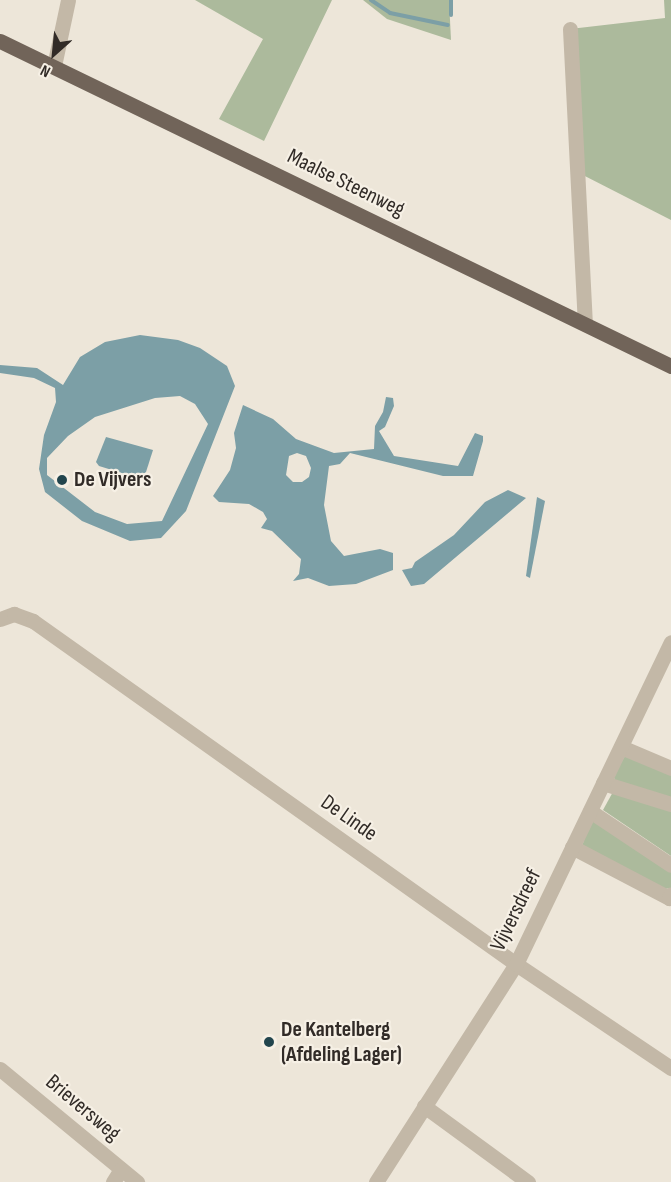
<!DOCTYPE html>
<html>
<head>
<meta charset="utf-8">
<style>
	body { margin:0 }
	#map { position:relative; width:671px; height:1182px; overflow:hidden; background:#ede6d9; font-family:"Sofia Sans Condensed",sans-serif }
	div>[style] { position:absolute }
	.green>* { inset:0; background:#acba9c }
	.water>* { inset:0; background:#7c9fa6 }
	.stream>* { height:4px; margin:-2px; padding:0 2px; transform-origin:2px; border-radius:2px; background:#7c9fa6 }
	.minor>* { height:15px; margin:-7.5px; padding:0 7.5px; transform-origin:7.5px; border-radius:7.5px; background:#c3b8a7 }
	.major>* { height:15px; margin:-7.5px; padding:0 7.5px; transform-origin:7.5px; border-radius:7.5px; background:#716459 }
	.dots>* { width:16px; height:16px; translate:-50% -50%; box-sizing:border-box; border:3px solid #f6f0e5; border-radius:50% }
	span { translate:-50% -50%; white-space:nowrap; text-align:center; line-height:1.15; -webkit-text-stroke:4.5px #f6f0e5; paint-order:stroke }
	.street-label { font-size:22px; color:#312b27 }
	.poi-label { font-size:22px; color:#312b27; font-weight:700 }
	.left { translate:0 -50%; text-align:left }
	.north { position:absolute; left:24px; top:24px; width:60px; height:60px; -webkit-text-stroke:4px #f6f0e5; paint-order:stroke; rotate:207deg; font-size:16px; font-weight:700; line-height:24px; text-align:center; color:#312b27 }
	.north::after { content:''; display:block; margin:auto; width:21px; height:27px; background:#312b27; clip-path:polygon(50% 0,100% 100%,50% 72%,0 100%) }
</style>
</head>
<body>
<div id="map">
	<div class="green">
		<div style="clip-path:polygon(195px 0,332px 0,264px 141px,219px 119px,263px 39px)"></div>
		<div style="clip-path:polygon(363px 0,449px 0,451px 40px,387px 19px)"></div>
		<div style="clip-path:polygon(664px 0,671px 0,671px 220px,577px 172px,570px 29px,665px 18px)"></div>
		<div style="clip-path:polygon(625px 756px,671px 774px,671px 800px,615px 780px,613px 776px)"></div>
		<div style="clip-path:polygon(614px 790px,671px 808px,671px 856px,603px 810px)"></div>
		<div style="clip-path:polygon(596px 821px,671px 871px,671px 888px,665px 889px,582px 846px,590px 822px)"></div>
	</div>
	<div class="water">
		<div style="clip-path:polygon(evenodd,140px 335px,178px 340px,200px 348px,227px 366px,235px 386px,186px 511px,161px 538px,130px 541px,82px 521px,45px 492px,39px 469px,44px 435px,56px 402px,55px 388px,34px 378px,0 373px,0 365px,37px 368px,63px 385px,80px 357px,105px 342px,140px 335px,180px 396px,195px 404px,208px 424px,162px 521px,127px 524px,95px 512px,47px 475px,47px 458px,68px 436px,95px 417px,155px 398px,180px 396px)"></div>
		<div style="clip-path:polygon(evenodd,386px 397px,393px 398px,394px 406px,385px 427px,379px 431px,394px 456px,458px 466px,475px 433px,483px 436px,483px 441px,473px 476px,443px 476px,350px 453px,340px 464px,329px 466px,324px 505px,331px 541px,344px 556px,380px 549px,393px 553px,393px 570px,356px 584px,329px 586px,308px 578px,293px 581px,299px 574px,301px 559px,272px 531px,261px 528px,267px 519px,263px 512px,249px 504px,219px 502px,213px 496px,230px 470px,236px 448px,234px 433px,243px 405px,273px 419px,296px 439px,334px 453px,374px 449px,375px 426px,383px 412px,386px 397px,297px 453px,306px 456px,311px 468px,309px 477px,302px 482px,293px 482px,286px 475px,289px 456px,297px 453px)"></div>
		<div style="clip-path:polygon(106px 437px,153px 450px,146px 472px,138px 478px,99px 466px,96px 462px)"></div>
		<div style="clip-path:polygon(508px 490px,526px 498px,424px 584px,411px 586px,402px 570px,412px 568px,415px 562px,454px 535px,485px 502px)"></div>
		<div style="clip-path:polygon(537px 497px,545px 501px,530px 578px,526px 576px)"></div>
	</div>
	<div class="stream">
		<div style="left:371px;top:0;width:23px;rotate:34deg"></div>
		<div style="left:390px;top:13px;width:59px;rotate:11.7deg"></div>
		<div style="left:451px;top:0;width:15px;rotate:90deg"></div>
	</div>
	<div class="minor">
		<div style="left:570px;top:29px;width:295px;rotate:87.1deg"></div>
		<div style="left:54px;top:66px;width:67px;rotate:-78deg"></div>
		<div style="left:0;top:619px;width:15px;rotate:-20deg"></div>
		<div style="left:14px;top:614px;width:20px;rotate:20deg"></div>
		<div style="left:33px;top:621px;width:592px;rotate:35.38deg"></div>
		<div style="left:516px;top:964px;width:187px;rotate:33.9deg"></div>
		<div style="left:621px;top:747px;width:54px;rotate:22.8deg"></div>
		<div style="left:603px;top:783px;width:71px;rotate:17.2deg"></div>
		<div style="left:590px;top:811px;width:97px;rotate:33.7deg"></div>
		<div style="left:572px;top:847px;width:110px;rotate:27.7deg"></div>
		<div style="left:669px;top:898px;width:4px;rotate:-63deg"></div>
		<div style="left:0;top:1069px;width:178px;rotate:39.5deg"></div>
		<div style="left:424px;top:1106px;width:129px;rotate:36.2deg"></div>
		<div style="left:113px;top:1182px;width:15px;rotate:-58deg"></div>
		<div style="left:376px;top:1182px;width:259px;rotate:-57.3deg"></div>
		<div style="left:516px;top:964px;width:357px;rotate:-64.3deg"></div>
	</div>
	<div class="major">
		<div style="left:0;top:41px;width:746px;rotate:25.84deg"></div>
	</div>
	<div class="dots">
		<div style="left:62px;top:480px;background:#22454d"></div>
		<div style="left:269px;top:1042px;background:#22454d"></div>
	</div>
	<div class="street-label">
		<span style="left:346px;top:183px;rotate:26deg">Maalse Steenweg</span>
		<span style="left:349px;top:818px;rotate:35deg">De Linde</span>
		<span style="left:516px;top:910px;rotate:-64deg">Vijversdreef</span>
		<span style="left:83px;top:1108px;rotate:40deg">Brieversweg</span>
	</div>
	<div class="poi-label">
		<span class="left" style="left:74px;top:480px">De Vijvers</span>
		<span class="left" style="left:281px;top:1042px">De Kantelberg<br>(Afdeling Lager)</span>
	</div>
	<div class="north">N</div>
</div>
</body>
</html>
